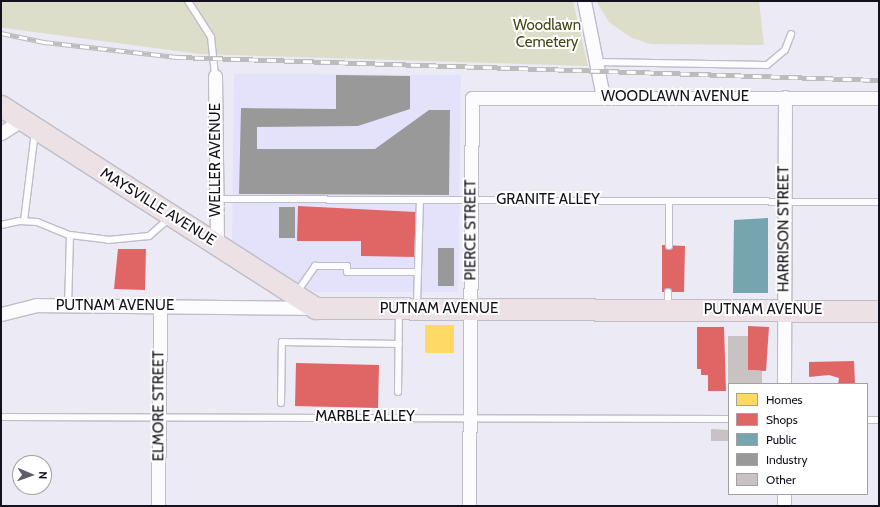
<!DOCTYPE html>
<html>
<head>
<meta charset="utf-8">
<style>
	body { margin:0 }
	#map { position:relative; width:880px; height:507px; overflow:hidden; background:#ebeaf5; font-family:Cabin,sans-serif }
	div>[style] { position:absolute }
	.built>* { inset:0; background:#e4e2fa }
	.green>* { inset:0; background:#dddeca }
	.homes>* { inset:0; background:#ffd966 }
	.shops>* { inset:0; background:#e06666 }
	.public>* { inset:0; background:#76a5af }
	.industry>* { inset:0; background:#999 }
	.building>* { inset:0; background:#c8c3c2 }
	.roads { filter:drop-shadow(1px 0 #bebdc8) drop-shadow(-1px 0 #bebdc8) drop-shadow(0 1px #bebdc8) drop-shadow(0 -1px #bebdc8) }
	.lane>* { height:6px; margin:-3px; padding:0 3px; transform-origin:3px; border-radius:3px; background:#fcfcfe }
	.street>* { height:13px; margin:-6.5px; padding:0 6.5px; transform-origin:6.5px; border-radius:6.5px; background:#fcfcfe }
	.primary>* { height:21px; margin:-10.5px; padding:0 10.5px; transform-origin:10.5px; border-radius:10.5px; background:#ece2e6 }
	.rail>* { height:4.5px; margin-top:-2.25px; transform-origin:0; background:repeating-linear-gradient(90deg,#fff 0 9px,#bcbcbf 0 18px); box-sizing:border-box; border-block:1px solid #bcbcbf }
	span { translate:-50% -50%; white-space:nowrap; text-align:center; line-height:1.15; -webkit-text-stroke:4px #fff; paint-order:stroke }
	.park-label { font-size:15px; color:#444615 }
	.street-label { font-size:15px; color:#13111d }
	.frame { position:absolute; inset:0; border:2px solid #13111d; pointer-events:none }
	.legend { position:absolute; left:728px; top:383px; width:140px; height:112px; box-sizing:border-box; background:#fff; border:1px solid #a1a0a5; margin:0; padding:5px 7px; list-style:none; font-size:12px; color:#13111d }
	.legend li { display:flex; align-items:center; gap:8px; height:20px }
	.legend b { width:20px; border:1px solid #a1a0a5 }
	.north { position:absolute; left:12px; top:455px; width:40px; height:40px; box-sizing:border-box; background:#fff; border:1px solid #a1a0a5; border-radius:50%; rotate:92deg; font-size:11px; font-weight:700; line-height:16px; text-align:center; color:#13111d }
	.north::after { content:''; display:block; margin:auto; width:14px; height:18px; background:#5f5d69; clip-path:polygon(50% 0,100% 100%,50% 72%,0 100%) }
</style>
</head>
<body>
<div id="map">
	<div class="built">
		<div style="clip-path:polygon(234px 74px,461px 75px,458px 292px,314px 292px,232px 242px)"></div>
	</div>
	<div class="green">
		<div style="clip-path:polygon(1px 1px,573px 1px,588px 66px,200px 54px,4px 28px,1px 27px)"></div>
		<div style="clip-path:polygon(596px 1px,759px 1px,764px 45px,650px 44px,630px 37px,609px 22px)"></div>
	</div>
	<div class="homes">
		<div style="clip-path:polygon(425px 325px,454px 325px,454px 353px,425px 353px)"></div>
	</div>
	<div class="shops">
		<div style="clip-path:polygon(298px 206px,416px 212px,415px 257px,361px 256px,361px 241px,297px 241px)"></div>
		<div style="clip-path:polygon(662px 245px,685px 246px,684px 292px,662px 292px)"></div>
		<div style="clip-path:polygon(118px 249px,146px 249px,145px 290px,114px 289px)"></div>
		<div style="clip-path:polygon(748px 326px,769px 327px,766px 371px,748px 370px)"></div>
		<div style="clip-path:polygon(697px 327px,724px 327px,726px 391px,708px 391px,708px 375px,701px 375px,701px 369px,697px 369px)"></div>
		<div style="clip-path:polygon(854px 361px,855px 384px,838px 384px,839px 378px,829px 375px,809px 377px,809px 362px)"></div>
		<div style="clip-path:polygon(296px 363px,379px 365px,378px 408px,295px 406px)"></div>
	</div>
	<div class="public">
		<div style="clip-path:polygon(768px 218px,768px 293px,733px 293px,734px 220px)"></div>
	</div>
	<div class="industry">
		<div style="clip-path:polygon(336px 75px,410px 76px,410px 109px,358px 126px,257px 127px,257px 149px,375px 149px,429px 110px,450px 110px,449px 195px,239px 194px,241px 108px,336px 109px)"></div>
		<div style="clip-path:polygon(279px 207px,295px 207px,295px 238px,279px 238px)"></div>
		<div style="clip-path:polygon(438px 248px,454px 248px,454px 286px,438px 286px)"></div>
	</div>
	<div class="building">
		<div style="clip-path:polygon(728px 336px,748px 336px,748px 370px,762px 371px,762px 384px,728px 384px)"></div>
		<div style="clip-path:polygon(711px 429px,729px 430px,729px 441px,711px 441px)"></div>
	</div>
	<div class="roads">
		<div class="lane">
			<div style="left:188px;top:1px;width:43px;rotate:57.4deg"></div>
			<div style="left:211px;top:37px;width:39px;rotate:84deg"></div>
			<div style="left:597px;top:62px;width:170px;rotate:1deg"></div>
			<div style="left:767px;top:65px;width:23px;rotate:-40deg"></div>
			<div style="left:785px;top:50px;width:17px;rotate:-69deg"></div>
			<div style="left:216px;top:199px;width:663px;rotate:0.26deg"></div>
			<div style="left:24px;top:221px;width:90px;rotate:-83deg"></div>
			<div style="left:1px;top:225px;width:19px;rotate:-12deg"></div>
			<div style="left:20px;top:221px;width:17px;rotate:3deg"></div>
			<div style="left:37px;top:222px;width:35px;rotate:22deg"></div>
			<div style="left:70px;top:235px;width:38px;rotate:7deg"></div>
			<div style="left:108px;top:240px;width:41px;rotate:-5.6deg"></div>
			<div style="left:149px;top:236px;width:28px;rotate:-41deg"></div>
			<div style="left:669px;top:246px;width:45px;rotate:-90deg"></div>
			<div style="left:297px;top:292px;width:32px;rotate:-55deg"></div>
			<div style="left:315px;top:266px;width:32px"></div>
			<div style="left:347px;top:266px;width:6px;rotate:90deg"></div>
			<div style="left:347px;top:272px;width:71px"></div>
			<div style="left:417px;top:305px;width:105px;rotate:-88.4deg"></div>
			<div style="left:668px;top:306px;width:14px;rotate:-90deg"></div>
			<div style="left:68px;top:307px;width:72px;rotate:-88.4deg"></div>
			<div style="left:398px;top:392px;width:80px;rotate:-89.3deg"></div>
			<div style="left:281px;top:403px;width:61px;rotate:-89.1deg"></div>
			<div style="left:282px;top:342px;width:117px;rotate:1deg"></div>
			<div style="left:1px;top:417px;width:728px;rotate:0.16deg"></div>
			<div style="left:867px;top:420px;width:12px"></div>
		</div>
		<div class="street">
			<div style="left:584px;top:1px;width:98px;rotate:78.8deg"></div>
			<div style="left:215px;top:76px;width:168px;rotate:89.3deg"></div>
			<div style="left:1px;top:133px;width:25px;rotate:-32deg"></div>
			<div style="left:1px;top:314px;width:36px;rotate:-14deg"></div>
			<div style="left:36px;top:305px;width:278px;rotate:0.6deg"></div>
			<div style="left:784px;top:384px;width:287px;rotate:-89.8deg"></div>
			<div style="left:158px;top:506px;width:199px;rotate:-89.4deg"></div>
			<div style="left:469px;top:506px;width:408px;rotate:-89.6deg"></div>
			<div style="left:472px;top:98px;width:407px"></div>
			<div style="left:784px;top:506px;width:12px;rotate:-90deg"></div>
		</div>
		<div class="primary">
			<div style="left:1px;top:106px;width:374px;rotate:32.7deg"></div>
			<div style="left:316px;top:308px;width:563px;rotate:0.31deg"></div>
		</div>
	</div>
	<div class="rail">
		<div style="left:1px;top:33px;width:44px;rotate:11.8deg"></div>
		<div style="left:44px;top:42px;width:134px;rotate:6.4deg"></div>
		<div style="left:177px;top:57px;width:702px;rotate:1.88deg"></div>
	</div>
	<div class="park-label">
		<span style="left:547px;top:34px">Woodlawn<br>Cemetery</span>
	</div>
	<div class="street-label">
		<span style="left:675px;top:97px">WOODLAWN AVENUE</span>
		<span style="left:216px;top:160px;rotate:-90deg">WELLER AVENUE</span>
		<span style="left:548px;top:200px">GRANITE ALLEY</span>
		<span style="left:158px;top:207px;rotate:32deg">MAYSVILLE AVENUE</span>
		<span style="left:784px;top:229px;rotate:-90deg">HARRISON STREET</span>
		<span style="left:471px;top:230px;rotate:-90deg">PIERCE STREET</span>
		<span style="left:115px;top:306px">PUTNAM AVENUE</span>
		<span style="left:439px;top:309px">PUTNAM AVENUE</span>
		<span style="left:763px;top:310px">PUTNAM AVENUE</span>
		<span style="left:159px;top:406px;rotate:-90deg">ELMORE STREET</span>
		<span style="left:365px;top:417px">MARBLE ALLEY</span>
	</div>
	<div class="frame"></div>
	<ul class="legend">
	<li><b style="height:11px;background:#ffd966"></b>Homes</li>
	<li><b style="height:11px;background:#e06666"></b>Shops</li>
	<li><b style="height:11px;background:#76a5af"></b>Public</li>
	<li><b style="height:11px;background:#999"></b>Industry</li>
	<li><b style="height:11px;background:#c8c3c2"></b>Other</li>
	</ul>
	<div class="north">N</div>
</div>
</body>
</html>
